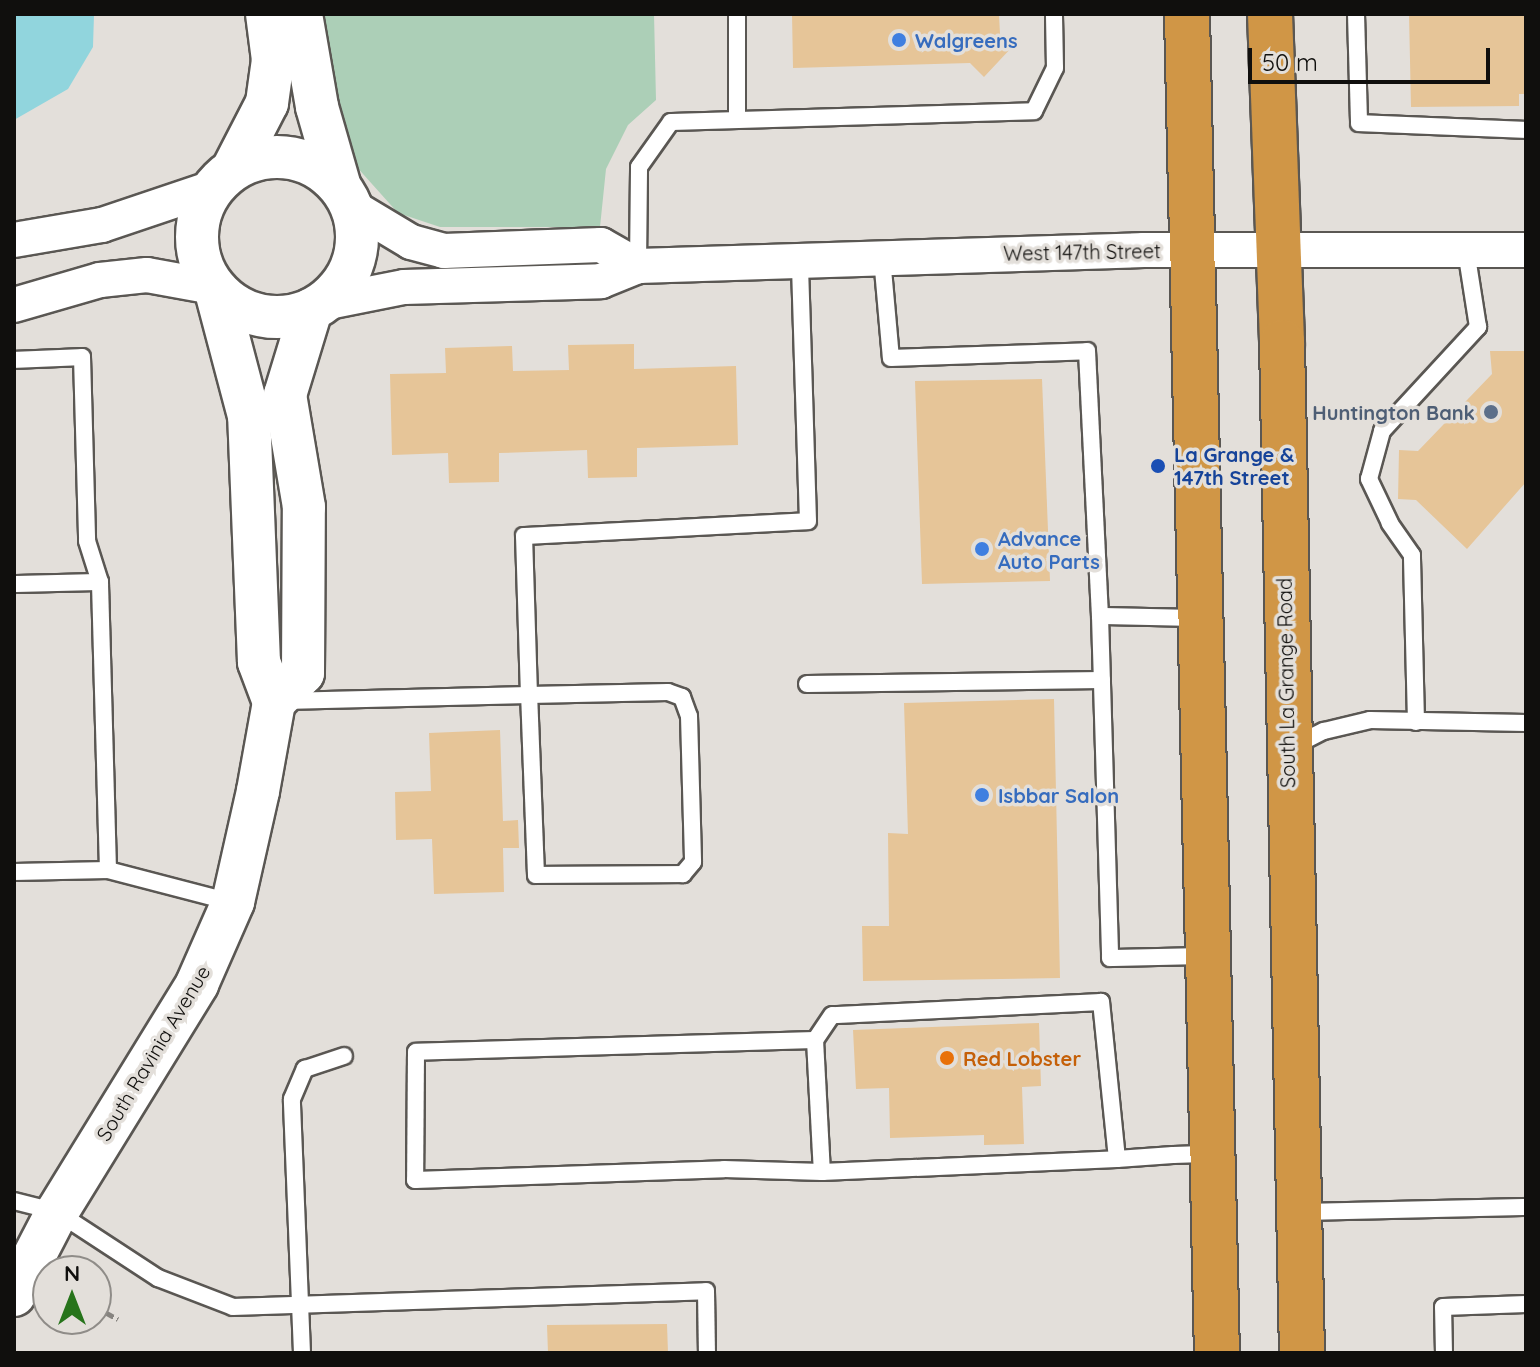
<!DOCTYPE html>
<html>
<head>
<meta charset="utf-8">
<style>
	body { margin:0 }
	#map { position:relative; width:1540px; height:1367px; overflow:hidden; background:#e3dfda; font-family:Quicksand,sans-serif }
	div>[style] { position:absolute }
	.green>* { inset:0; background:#accfb7 }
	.water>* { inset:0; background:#91d5dd }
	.building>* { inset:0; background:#e6c598 }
	.path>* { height:5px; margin-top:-2.5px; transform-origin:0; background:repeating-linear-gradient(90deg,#86837f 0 8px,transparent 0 12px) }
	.roads { filter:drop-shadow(2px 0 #5a5753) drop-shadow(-2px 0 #5a5753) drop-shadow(0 2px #5a5753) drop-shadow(0 -2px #5a5753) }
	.service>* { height:16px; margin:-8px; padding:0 8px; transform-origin:8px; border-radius:8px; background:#fff }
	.minor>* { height:34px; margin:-17px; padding:0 17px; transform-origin:17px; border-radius:17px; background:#fff }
	.tertiary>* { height:42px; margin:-21px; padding:0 21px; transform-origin:21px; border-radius:21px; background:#fff }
	.tertiary>.ring { margin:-21px; padding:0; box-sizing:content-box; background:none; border:42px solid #fff; border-radius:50% }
	.trunk>* { height:44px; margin:-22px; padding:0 22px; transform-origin:22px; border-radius:22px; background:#d09646 }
	.dots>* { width:22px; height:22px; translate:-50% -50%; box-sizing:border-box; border:4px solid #e3dfda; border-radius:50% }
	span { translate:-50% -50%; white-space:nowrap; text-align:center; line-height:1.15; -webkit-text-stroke:7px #e3dfda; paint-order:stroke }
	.shop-label { font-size:20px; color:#366cbe; font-weight:700 }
	.left { translate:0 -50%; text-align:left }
	.street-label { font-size:20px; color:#100f0d }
	.service-label { font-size:20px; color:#4e5e75; font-weight:700 }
	.right { translate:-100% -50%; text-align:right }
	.transit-label { font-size:20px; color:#164399; font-weight:700 }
	.food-label { font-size:20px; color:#c56008; font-weight:700 }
	.frame { position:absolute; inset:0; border:16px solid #100f0d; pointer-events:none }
	.north { position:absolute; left:32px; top:1255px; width:80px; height:80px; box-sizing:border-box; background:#e3dfda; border:2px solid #8f8c88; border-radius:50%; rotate:0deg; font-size:22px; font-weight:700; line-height:32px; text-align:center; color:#100f0d }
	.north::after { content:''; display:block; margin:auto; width:28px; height:36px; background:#27741b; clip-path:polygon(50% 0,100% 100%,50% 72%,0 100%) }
	.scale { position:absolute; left:1248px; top:48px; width:242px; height:36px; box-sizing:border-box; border:4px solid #100f0d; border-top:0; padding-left:10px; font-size:24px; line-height:28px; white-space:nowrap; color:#100f0d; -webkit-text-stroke:6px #e3dfda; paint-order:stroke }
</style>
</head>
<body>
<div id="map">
	<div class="green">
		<div style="clip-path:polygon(317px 14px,654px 14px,656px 100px,628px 125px,606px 169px,600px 227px,440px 227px,398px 213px,346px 155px)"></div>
	</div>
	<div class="water">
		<div style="clip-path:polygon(14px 14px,94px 14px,93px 47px,68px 89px,14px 120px)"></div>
	</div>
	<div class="building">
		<div style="clip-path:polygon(792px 14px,999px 14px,1000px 34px,1013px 46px,984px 77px,970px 63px,793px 68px)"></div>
		<div style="clip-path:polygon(1409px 14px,1526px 14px,1526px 94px,1519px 94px,1519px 106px,1411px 107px)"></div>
		<div style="clip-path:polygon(634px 344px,634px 369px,736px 366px,738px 445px,637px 448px,637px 477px,588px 478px,587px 450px,499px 453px,499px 482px,449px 483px,448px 453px,392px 455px,390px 374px,446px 373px,445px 348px,512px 346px,513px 371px,569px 370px,568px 345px)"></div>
		<div style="clip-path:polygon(1490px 351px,1526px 351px,1526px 482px,1467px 549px,1416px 500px,1398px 499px,1399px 450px,1418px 451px,1492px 374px)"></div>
		<div style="clip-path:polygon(1042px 379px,1050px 581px,922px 584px,915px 381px)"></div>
		<div style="clip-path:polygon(1054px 699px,1060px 978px,863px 981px,862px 926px,889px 926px,888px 833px,908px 834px,904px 703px)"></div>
		<div style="clip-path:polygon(500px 730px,503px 821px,518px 820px,519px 848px,503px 848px,504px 892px,434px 894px,432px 839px,396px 840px,395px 792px,431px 791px,429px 733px)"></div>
		<div style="clip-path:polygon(1039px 1023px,1041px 1086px,1022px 1087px,1024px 1144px,984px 1145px,984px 1135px,890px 1138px,889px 1088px,856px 1089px,853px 1030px)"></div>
		<div style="clip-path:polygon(667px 1324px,668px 1353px,548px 1353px,547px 1325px)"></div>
	</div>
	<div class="path">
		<div style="left:96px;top:1307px;width:25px;rotate:29deg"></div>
	</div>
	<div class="roads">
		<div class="service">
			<div style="left:737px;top:14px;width:104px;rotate:90deg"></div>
			<div style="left:1356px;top:14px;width:109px;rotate:88.4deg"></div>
			<div style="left:1359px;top:123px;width:167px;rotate:2.4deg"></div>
			<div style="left:882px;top:258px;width:100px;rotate:84.9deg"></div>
			<div style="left:891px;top:358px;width:196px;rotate:-2deg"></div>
			<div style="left:1087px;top:351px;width:265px;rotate:87.2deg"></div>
			<div style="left:1100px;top:616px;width:99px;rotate:1.2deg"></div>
			<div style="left:638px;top:266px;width:99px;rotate:-89.4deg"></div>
			<div style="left:639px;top:167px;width:55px;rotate:-54.6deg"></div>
			<div style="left:671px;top:122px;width:363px;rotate:-1.7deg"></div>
			<div style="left:1034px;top:111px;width:48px;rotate:-64deg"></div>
			<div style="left:1055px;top:68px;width:54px;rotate:-91.1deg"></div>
			<div style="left:14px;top:360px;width:68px;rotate:-2.5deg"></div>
			<div style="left:82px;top:357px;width:184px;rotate:88.4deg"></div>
			<div style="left:87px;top:541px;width:43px;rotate:72.4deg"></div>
			<div style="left:100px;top:582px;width:86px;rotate:178.7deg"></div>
			<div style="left:1100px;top:616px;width:342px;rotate:88.3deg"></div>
			<div style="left:1110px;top:958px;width:96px;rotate:-1.2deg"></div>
			<div style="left:807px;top:684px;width:295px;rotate:-0.8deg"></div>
			<div style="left:668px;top:692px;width:15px;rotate:20deg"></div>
			<div style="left:682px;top:697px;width:20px;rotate:70deg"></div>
			<div style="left:689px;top:716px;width:146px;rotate:88.4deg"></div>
			<div style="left:693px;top:862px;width:16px;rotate:130deg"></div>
			<div style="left:683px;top:874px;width:147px;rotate:179.6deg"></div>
			<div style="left:536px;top:875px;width:180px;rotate:-92.2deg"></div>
			<div style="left:529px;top:695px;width:139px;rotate:-1.2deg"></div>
			<div style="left:284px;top:701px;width:245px;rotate:-1.4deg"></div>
			<div style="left:529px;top:695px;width:159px;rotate:-91.8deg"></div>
			<div style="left:524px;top:536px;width:284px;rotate:-3deg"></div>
			<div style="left:808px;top:521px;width:260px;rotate:-91.8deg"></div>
			<div style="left:1416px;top:722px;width:167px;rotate:-91.4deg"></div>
			<div style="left:1412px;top:555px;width:39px;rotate:-125deg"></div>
			<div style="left:1390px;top:523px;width:49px;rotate:-115.5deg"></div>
			<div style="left:1369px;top:479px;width:50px;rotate:-74.8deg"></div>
			<div style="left:1382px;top:431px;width:142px;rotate:-47.3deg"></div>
			<div style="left:1478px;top:327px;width:78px;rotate:-98.9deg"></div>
			<div style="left:1292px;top:747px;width:36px;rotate:-27deg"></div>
			<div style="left:1324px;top:731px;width:47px;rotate:-13.4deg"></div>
			<div style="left:1370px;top:720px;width:156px;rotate:1.1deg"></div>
			<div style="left:108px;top:870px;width:127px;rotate:14.6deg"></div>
			<div style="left:14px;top:872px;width:94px;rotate:-1.2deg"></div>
			<div style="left:108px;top:870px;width:288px;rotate:-91.6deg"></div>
			<div style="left:815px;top:1040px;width:132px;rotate:87deg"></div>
			<div style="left:1117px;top:1159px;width:158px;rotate:-95.8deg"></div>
			<div style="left:1101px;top:1002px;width:269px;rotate:177.2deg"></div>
			<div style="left:832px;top:1015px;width:30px;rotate:124deg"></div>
			<div style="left:815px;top:1040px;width:399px;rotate:178.3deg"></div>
			<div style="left:416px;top:1052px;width:128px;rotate:90.4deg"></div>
			<div style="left:415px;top:1180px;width:309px;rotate:-2deg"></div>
			<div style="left:724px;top:1169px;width:98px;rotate:1.8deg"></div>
			<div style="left:822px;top:1172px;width:295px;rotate:-2.5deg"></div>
			<div style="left:1117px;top:1159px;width:56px;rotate:-4.1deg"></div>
			<div style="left:1173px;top:1155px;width:38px;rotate:-2deg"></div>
			<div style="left:14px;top:1201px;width:44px;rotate:14.3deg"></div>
			<div style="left:57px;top:1212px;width:121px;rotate:33.2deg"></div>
			<div style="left:158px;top:1278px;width:80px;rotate:21.1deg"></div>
			<div style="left:233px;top:1307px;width:473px;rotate:-1.9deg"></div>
			<div style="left:706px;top:1291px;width:62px;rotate:89.1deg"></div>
			<div style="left:1300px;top:1212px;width:226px;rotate:-1.3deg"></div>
			<div style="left:302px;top:1353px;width:254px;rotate:-92.3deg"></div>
			<div style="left:292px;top:1099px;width:33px;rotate:-67deg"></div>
			<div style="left:305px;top:1069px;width:41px;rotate:-18.4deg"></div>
			<div style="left:1444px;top:1353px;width:46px;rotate:-91.2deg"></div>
			<div style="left:1443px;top:1307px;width:83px;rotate:-2.1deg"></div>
		</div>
		<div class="minor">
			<div style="left:351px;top:206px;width:70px;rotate:31deg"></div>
			<div style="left:411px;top:242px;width:34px;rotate:15deg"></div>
			<div style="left:444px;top:251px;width:157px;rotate:-2.2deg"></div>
			<div style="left:601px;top:245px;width:43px;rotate:29.6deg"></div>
			<div style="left:14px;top:240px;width:89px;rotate:-9.7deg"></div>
			<div style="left:102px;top:225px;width:116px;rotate:-18.6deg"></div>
			<div style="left:323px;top:303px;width:83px;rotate:-11.2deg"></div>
			<div style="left:404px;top:287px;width:197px;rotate:-1.7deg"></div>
			<div style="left:601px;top:281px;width:40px;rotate:-22deg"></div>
			<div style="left:638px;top:266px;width:506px;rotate:-1.81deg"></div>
			<div style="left:1144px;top:250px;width:382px"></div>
			<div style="left:14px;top:305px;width:90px;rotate:-16.2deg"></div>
			<div style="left:100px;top:280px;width:47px;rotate:-6.1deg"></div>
			<div style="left:147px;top:275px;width:67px;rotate:10.3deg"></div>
		</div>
		<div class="tertiary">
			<div style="left:301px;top:14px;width:94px;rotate:80.2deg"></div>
			<div style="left:317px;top:107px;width:83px;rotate:74deg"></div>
			<div class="ring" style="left:197px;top:157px;width:118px;height:118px"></div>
			<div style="left:233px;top:169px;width:74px;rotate:-62.7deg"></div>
			<div style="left:267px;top:103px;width:43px;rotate:-82.1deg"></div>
			<div style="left:273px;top:60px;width:46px;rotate:-97.4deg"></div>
			<div style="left:274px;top:702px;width:41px;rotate:-45deg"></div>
			<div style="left:303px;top:673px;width:166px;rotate:-89.7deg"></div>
			<div style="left:304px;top:507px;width:114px;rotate:-99.6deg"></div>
			<div style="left:285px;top:395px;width:89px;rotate:-73deg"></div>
			<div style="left:14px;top:1295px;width:93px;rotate:-62.6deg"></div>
			<div style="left:57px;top:1212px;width:268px;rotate:-58.4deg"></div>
			<div style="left:197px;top:984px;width:90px;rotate:-66.3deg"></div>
			<div style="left:233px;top:902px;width:114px;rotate:-77.3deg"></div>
			<div style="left:258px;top:791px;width:90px;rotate:-79.8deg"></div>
			<div style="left:274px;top:702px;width:43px;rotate:-110.6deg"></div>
			<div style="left:259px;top:662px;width:246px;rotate:-92.3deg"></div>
			<div style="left:249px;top:416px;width:129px;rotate:-104.8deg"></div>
		</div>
		<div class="trunk">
			<div style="left:1187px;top:14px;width:1339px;rotate:88.72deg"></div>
			<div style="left:1270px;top:14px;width:328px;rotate:87.9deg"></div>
			<div style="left:1282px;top:342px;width:1011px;rotate:88.87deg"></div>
		</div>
	</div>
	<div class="dots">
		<div style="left:899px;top:40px;background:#3f7fe0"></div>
		<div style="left:1491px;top:412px;background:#5c6f8a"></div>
		<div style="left:1158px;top:466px;background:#1a4fb4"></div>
		<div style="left:982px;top:549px;background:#3f7fe0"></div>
		<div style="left:982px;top:795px;background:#3f7fe0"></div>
		<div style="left:947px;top:1058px;background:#e8710a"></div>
	</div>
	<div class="shop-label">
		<span class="left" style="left:915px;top:40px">Walgreens</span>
		<span class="left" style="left:998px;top:550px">Advance<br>Auto Parts</span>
		<span class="left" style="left:998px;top:795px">Isbbar Salon</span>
	</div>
	<div class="street-label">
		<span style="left:1082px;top:252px;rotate:-1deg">West 147th Street</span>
		<span style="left:1286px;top:683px;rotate:-91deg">South La Grange Road</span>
		<span style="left:153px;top:1053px;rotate:-59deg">South Ravinia Avenue</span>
	</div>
	<div class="service-label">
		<span class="right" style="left:1475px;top:412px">Huntington Bank</span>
	</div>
	<div class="transit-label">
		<span class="left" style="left:1174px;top:466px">La Grange &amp;<br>147th Street</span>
	</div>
	<div class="food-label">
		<span class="left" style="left:963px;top:1058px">Red Lobster</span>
	</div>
	<div class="frame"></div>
	<div class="north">N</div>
	<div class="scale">50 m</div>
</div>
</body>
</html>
